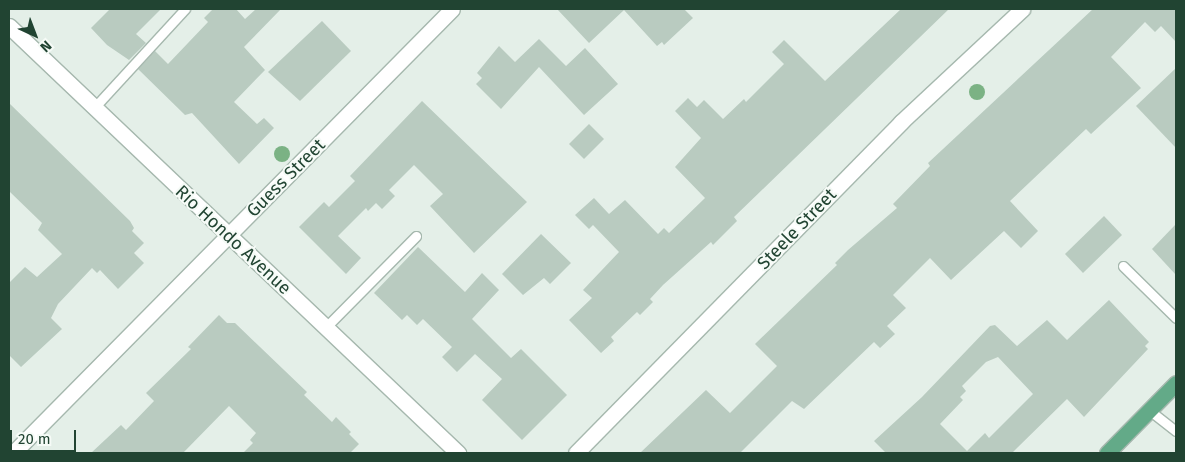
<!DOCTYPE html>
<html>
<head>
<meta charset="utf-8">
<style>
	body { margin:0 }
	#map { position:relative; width:1185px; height:462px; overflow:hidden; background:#e4efe8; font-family:"Fira Sans",sans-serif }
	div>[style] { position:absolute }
	.building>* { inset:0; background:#b9cbc0 }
	.roads { filter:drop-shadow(1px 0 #a6b8ae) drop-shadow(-1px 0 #a6b8ae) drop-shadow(0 1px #a6b8ae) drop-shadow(0 -1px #a6b8ae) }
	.service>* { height:9px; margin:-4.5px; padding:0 4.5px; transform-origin:4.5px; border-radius:4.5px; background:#fff }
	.minor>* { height:15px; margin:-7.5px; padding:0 7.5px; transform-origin:7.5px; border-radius:7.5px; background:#fff }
	.tertiary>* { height:15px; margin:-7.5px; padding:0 7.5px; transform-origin:7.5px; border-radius:7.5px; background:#fff }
	.primary>* { height:15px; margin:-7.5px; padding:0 7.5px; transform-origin:7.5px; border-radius:7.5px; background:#63aa88 }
	.trees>* { width:16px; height:16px; margin:-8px; border-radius:50%; background:#7bb284 }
	span { translate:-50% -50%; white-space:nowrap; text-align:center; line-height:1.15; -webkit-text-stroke:4px #f6fbf7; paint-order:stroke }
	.street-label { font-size:18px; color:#214432 }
	.frame { position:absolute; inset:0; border:10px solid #214432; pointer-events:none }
	.north { position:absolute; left:10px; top:10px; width:50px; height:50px; -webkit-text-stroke:4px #f6fbf7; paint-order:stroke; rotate:137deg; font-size:14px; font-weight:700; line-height:20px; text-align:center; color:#214432 }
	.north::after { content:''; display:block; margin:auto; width:18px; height:22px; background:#214432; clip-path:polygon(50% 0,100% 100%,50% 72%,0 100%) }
	.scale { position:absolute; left:10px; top:430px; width:66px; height:22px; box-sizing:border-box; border:2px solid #214432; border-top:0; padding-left:6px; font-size:15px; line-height:18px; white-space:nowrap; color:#214432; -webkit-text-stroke:4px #f6fbf7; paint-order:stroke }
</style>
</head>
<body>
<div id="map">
	<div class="building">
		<div style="clip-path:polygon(110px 9px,161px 9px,136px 34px,146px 43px,129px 60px,107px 45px,91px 28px)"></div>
		<div style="clip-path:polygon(213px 9px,236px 9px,245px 19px,256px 9px,281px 9px,244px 47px,265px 70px,234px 102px,257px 124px,264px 118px,274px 128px,239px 164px,192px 113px,185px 115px,138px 69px,155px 51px,168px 64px,208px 22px,204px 18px)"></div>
		<div style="clip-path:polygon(557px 9px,684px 9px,693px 18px,664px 45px,662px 42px,657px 46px,624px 10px,589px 43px)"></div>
		<div style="clip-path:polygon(901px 9px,949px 9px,734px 217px,737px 221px,713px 245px,711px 242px,663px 285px,650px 299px,653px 302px,640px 315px,637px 312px,611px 337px,614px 341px,601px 353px,569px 320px,592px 298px,583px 290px,619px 252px,593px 225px,589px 229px,575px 215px,594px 198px,609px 214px,625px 200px,658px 234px,664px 228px,669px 233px,705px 198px,675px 167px,701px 138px,675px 111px,688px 98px,697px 107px,704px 100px,723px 119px,744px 99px,746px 102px,784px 64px,772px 52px,784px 40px,825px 81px)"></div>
		<div style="clip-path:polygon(1093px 9px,1176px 9px,1176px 42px,1161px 26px,1155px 32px,1145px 22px,1111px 57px,1141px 88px,1091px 134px,1086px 129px,1010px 201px,1038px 231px,1021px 248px,1004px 231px,951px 280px,930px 258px,893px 295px,906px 308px,887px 326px,895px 334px,880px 348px,874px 342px,804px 409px,792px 401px,740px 453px,640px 453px,706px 390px,730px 413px,777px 366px,755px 344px,837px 265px,835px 263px,848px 250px,897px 208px,893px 204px,930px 166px,928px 163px)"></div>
		<div style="clip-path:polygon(322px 21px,351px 51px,300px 101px,268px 72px)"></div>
		<div style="clip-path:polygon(539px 39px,566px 66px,585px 48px,618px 84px,584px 115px,539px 67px,501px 109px,476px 84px,482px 78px,477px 73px,499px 46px,515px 62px)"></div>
		<div style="clip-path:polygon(1176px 68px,1176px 148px,1136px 106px)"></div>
		<div style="clip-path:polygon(422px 101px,527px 202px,474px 253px,430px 206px,443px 194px,414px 165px,389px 190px,395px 196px,382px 209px,376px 203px,368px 211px,366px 208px,338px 236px,361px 258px,346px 274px,299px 227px,324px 202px,329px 207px,355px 181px,350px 176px)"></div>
		<div style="clip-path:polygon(9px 103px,130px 221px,134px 228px,132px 231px,144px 243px,134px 253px,144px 263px,118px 289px,100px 270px,97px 273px,92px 268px,58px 304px,51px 318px,62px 329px,21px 367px,9px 355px,9px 283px,25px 267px,37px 277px,62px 254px,38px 230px,42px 223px,9px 191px)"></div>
		<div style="clip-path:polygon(589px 124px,604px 139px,584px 159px,569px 144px)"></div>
		<div style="clip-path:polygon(1104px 216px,1122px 235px,1083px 273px,1065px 254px)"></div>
		<div style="clip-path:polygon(1176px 224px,1176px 275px,1152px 249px)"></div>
		<div style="clip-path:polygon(541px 234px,571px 263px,550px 284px,544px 278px,523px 295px,502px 274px)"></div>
		<div style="clip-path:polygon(418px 247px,465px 292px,482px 273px,499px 290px,472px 319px,511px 358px,521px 349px,567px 395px,522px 440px,482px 400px,502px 379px,475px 354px,457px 372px,442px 357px,452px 347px,423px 319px,417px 325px,407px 315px,402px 320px,374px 293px)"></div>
		<div style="clip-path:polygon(evenodd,1109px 300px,1149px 342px,1145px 346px,1148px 349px,1084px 417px,1067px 399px,1012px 453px,886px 453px,874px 441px,922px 397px,990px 326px,995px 325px,1017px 346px,1047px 320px,1067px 340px,1109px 300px,998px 357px,1033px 394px,989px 438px,985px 433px,967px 451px,940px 424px,963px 400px,960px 397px,966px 391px,962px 386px,986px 362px,998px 357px)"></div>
		<div style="clip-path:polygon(219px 315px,227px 323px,235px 323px,307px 392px,304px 395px,332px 422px,336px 417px,351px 432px,349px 434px,359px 444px,350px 453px,243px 453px,253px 443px,250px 440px,256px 433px,229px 406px,183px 453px,91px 453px,121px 425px,126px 430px,154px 401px,146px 393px,191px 349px,188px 347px)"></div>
	</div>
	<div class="roads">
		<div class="service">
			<div style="left:93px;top:109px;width:136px;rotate:-47.4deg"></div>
			<div style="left:1123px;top:266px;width:74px;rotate:44.5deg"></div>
			<div style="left:326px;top:327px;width:128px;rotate:-45.3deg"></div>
			<div style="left:1149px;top:410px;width:34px;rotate:38deg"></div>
		</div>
		<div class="minor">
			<div style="left:13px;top:453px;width:624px;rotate:-45.32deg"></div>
			<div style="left:576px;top:453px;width:464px;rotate:-45.5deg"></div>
			<div style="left:901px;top:122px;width:166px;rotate:-43deg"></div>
		</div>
		<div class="tertiary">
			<div style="left:9px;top:26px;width:620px;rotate:43.56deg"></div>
		</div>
		<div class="primary">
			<div style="left:1107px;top:453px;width:98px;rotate:-45.4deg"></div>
		</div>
	</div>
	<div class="trees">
		<div style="left:977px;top:92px"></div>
		<div style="left:282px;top:154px"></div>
	</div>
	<div class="street-label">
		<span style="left:286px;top:178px;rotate:-45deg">Guess Street</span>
		<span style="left:797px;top:229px;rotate:-46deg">Steele Street</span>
		<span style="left:233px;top:240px;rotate:43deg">Rio Hondo Avenue</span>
	</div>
	<div class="frame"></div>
	<div class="north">N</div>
	<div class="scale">20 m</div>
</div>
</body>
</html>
